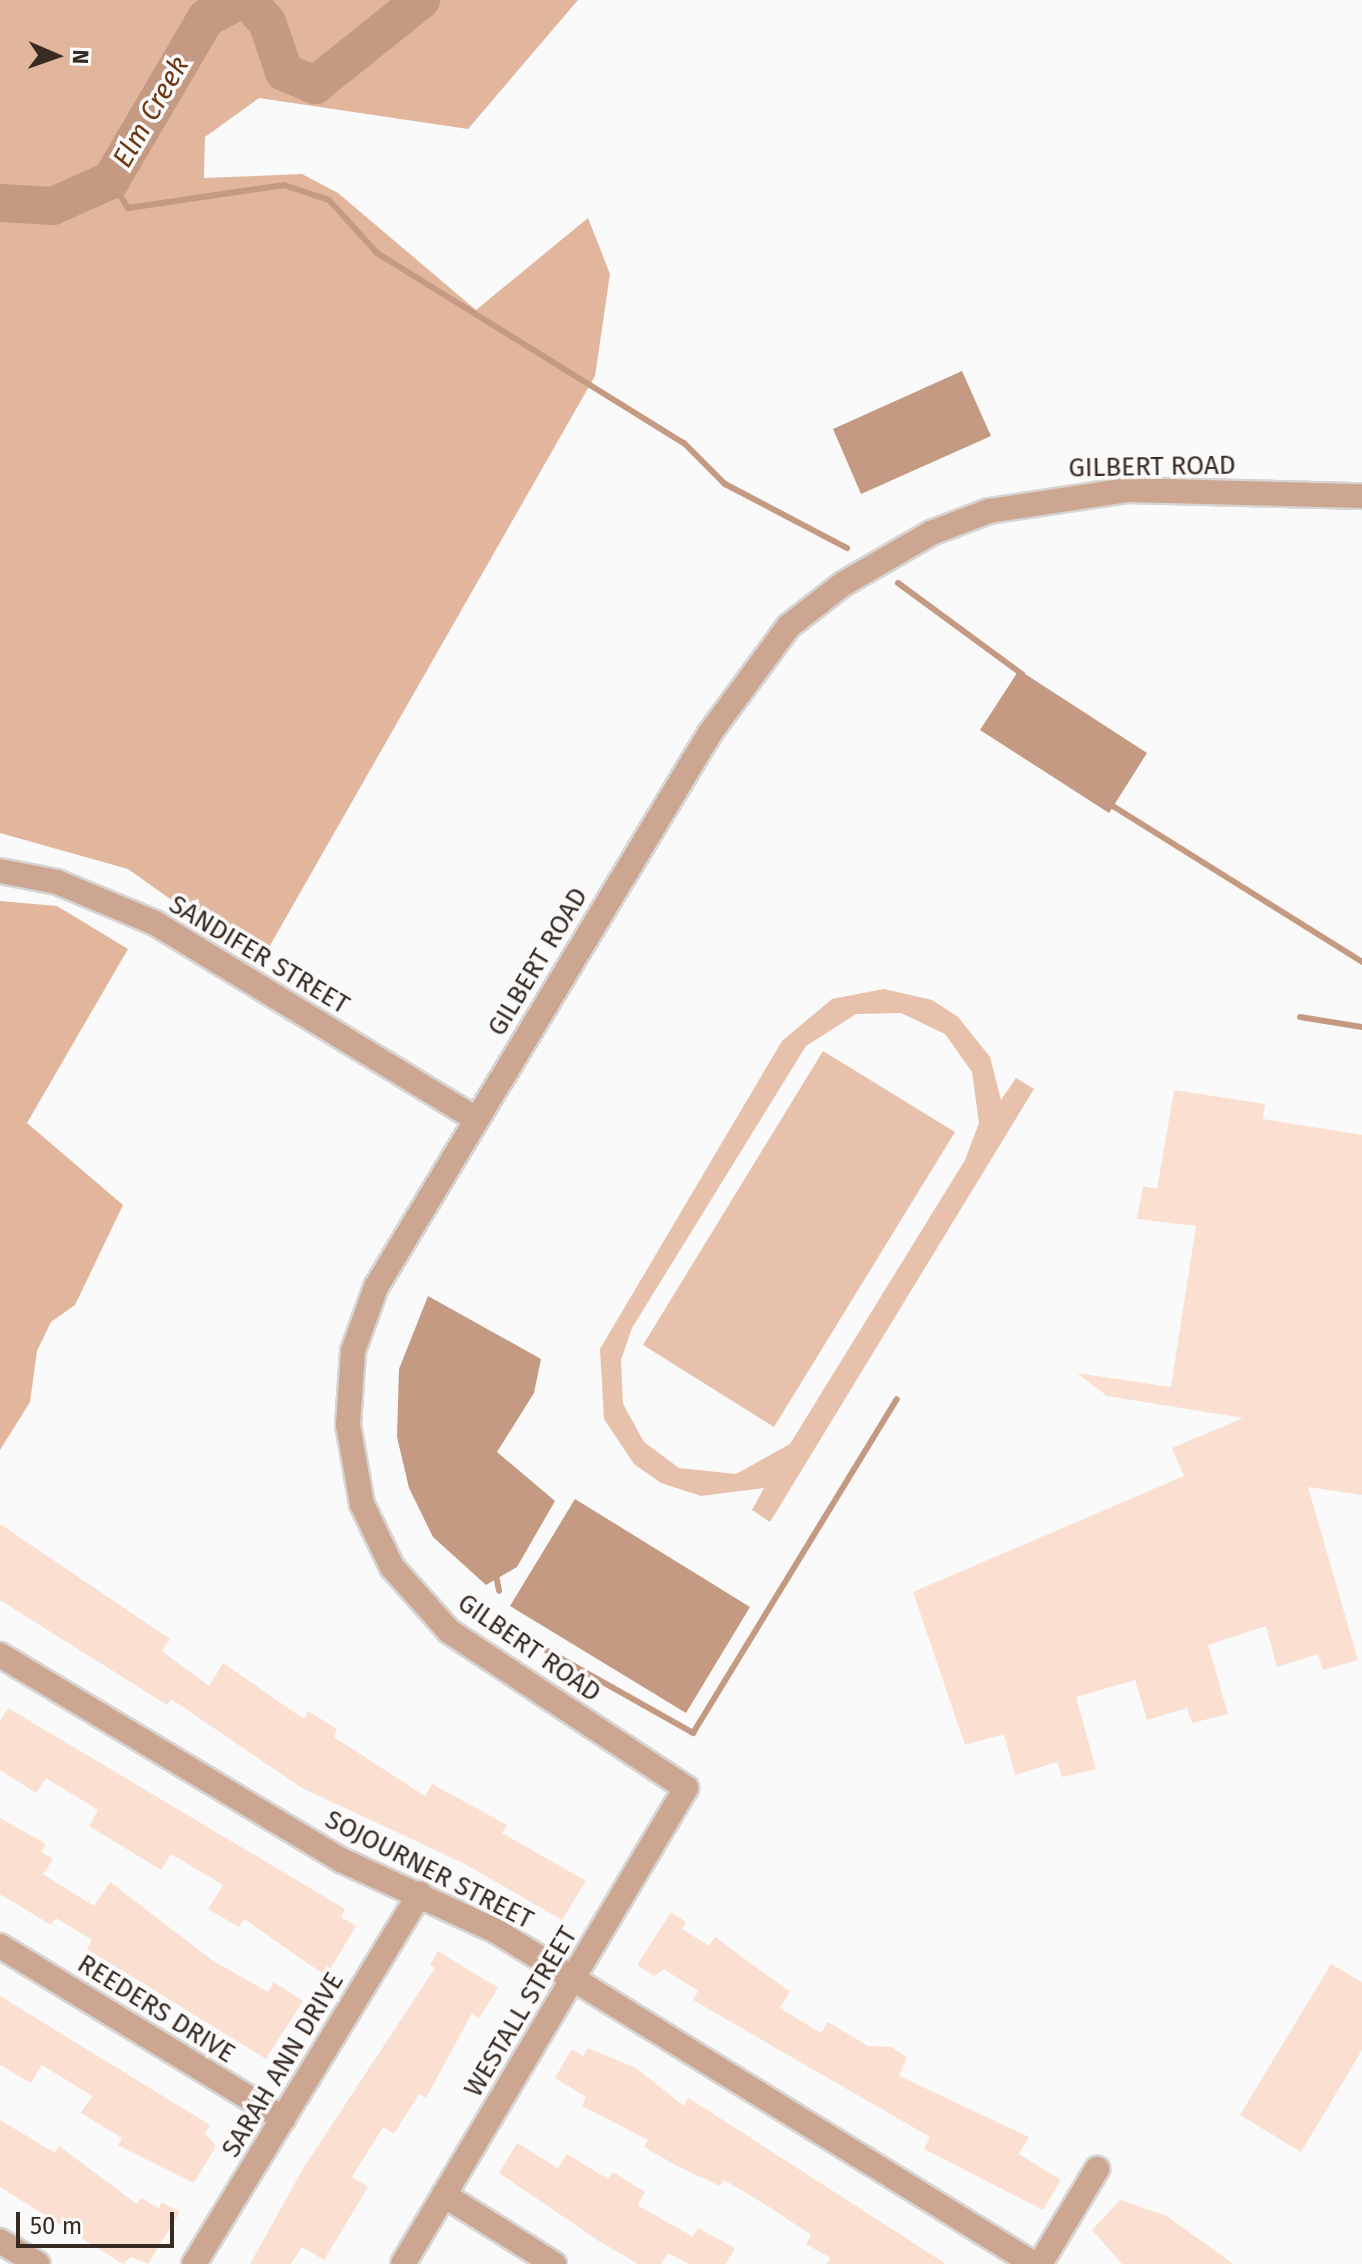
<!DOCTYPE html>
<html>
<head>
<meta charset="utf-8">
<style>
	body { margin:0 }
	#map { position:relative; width:1362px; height:2264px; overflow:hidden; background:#fafafa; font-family:"Fira Sans",sans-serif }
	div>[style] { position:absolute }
	.green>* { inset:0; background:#e7c1ab }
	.forest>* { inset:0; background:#e1b69d }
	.water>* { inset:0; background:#c49a82 }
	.stream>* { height:6px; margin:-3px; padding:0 3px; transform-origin:3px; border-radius:3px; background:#c49a82 }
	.river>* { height:38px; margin:-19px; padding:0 19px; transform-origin:19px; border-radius:19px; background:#c49a82 }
	.building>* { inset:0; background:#fbe0d1 }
	.roads { filter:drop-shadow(2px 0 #d7d5d3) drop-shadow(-2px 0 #d7d5d3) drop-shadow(0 2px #d7d5d3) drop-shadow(0 -2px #d7d5d3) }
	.minor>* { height:24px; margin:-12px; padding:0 12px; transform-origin:12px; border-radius:12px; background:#cca690 }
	span { translate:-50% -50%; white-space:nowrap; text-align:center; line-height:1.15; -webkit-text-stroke:7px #fafafa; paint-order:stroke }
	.street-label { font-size:26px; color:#382b23 }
	.water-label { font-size:28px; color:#6d3813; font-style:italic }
	.north { position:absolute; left:16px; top:16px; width:80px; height:80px; -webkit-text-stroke:6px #fafafa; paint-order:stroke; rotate:92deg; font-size:22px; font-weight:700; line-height:32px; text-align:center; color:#382b23 }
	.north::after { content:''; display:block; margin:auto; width:28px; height:36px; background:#382b23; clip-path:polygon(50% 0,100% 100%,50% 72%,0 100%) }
	.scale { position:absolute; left:16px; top:2212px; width:158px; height:36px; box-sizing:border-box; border:4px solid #382b23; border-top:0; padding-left:10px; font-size:24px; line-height:28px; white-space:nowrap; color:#382b23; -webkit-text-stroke:6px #fafafa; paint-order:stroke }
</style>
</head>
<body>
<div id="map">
	<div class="green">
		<div style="clip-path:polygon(evenodd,884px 989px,932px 1000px,958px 1017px,990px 1057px,1001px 1100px,1016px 1078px,1034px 1089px,770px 1522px,752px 1510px,764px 1488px,701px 1496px,661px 1483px,634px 1464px,604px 1419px,600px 1349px,782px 1041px,832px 999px,884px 989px,901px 1013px,945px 1034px,972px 1072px,979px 1123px,965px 1160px,790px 1444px,736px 1474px,679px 1468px,644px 1442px,623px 1404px,621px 1360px,632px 1328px,806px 1046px,856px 1014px,901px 1013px)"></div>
		<div style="clip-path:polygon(823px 1051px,955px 1132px,774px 1427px,643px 1345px)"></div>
	</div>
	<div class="forest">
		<div style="clip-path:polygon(0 0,578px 0,468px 129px,259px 98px,205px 137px,204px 178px,302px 174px,338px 193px,476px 310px,588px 218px,610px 274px,595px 376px,260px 963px,128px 869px,0 833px)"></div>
		<div style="clip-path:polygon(0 901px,57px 906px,128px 949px,27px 1123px,123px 1205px,75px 1305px,51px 1322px,37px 1351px,30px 1402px,0 1450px)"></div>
	</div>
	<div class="water">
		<div style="clip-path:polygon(962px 371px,991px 436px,861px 494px,833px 429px)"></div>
		<div style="clip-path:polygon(1019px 670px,1147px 753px,1109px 813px,980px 730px)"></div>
		<div style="clip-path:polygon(428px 1296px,541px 1359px,534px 1393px,497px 1452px,555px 1501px,517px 1567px,486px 1585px,433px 1537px,409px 1488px,397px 1437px,399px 1369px)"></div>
		<div style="clip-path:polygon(575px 1499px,750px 1607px,686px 1713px,510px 1606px)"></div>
	</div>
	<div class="stream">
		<div style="left:111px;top:180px;width:33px;rotate:59deg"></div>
		<div style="left:128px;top:208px;width:158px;rotate:-8.4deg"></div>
		<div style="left:284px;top:185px;width:47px;rotate:18.4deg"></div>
		<div style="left:329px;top:200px;width:72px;rotate:47.8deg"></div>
		<div style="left:377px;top:253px;width:361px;rotate:31.8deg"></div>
		<div style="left:684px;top:443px;width:58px;rotate:45deg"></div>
		<div style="left:725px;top:484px;width:138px;rotate:27.7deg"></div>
		<div style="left:898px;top:583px;width:154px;rotate:36.3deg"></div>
		<div style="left:1108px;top:803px;width:300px;rotate:32deg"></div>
		<div style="left:1300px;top:1017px;width:63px;rotate:9.2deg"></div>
		<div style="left:496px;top:1575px;width:16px;rotate:79deg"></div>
		<div style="left:505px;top:1620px;width:8px;rotate:76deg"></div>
		<div style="left:507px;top:1628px;width:214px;rotate:29.4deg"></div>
		<div style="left:693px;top:1733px;width:391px;rotate:-58.6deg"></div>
	</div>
	<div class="river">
		<div style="left:247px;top:0;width:30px;rotate:48deg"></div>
		<div style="left:267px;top:22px;width:53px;rotate:71.2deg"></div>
		<div style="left:284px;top:72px;width:34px;rotate:23deg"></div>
		<div style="left:315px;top:85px;width:136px;rotate:-38.7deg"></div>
		<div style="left:0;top:203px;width:53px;rotate:3.2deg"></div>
		<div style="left:53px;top:206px;width:64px;rotate:-24.1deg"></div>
		<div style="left:111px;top:180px;width:188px;rotate:-59.6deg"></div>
		<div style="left:206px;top:18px;width:38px;rotate:-28deg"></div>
	</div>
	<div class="building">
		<div style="clip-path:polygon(1174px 1090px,1265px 1104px,1263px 1119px,1362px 1135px,1362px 1495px,1308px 1487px,1358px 1660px,1323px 1670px,1318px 1654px,1277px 1667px,1266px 1626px,1208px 1645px,1228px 1714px,1192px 1723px,1187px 1708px,1147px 1720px,1135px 1680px,1076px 1697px,1096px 1769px,1062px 1777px,1057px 1762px,1015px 1775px,1004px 1734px,965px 1745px,913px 1592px,1184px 1476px,1172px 1448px,1243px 1418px,1107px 1396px,1077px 1373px,1171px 1387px,1196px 1226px,1137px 1219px,1143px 1186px,1157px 1189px)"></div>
		<div style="clip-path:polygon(0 1524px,170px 1639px,162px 1651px,209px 1686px,223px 1663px,304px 1719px,308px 1711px,337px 1729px,334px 1737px,425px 1796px,432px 1784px,507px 1825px,502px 1833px,586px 1881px,562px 1920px,463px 1863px,302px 1788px,171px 1699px,167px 1705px,0 1600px)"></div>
		<div style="clip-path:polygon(8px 1708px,345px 1909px,341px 1917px,356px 1926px,326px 1976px,244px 1919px,239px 1927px,208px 1909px,223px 1885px,171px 1854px,161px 1870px,89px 1826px,98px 1810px,46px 1778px,36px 1793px,0 1770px,0 1721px)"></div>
		<div style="clip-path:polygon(0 1818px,46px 1844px,41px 1852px,53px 1859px,43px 1874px,94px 1906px,110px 1882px,212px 1960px,268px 1992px,274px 1982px,303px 2001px,266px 2059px,87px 1949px,92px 1940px,56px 1918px,51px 1925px,0 1894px)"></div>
		<div style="clip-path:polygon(671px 1912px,686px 1922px,682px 1929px,709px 1946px,715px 1937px,790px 1992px,780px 2008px,821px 2033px,828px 2022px,868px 2046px,891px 2047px,907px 2057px,899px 2076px,1029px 2137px,1019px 2154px,1061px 2180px,1043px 2210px,924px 2149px,930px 2137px,693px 2000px,698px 1991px,664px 1969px,654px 1976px,637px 1965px)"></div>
		<div style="clip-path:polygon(438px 1951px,498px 1988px,479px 2018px,472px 2013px,426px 2098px,419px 2094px,394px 2134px,383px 2127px,352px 2177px,368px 2187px,324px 2260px,302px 2247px,291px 2264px,250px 2264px,304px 2167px,435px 1968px,430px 1965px)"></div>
		<div style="clip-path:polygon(1331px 1964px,1362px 1982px,1362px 2050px,1301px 2152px,1240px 2115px)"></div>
		<div style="clip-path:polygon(0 1996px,210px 2125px,205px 2133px,216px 2146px,194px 2183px,118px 2145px,122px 2138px,81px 2113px,92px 2096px,42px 2065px,31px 2083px,0 2065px)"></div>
		<div style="clip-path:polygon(588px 2048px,636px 2068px,684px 2106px,688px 2098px,709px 2111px,946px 2264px,827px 2264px,831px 2258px,806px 2244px,811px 2235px,771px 2208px,724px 2180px,720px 2186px,677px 2166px,644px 2147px,648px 2140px,582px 2106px,586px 2097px,555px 2078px,572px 2049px,583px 2056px)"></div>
		<div style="clip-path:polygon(0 2120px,55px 2153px,59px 2146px,137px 2204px,141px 2198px,159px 2208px,162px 2202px,180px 2212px,148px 2264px,131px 2257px,123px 2264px,0 2187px)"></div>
		<div style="clip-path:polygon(517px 2143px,558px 2168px,567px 2154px,608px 2179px,613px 2172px,645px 2192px,637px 2205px,693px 2237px,698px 2228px,735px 2248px,726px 2264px,689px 2264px,668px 2253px,661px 2264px,638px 2264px,599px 2241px,499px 2173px)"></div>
		<div style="clip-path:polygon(1120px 2200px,1167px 2216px,1233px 2264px,1122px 2264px,1092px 2230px)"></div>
	</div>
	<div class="roads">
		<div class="minor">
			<div style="left:0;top:871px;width:58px;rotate:10.9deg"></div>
			<div style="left:57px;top:882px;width:106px;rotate:22.7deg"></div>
			<div style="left:155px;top:923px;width:376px;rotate:31.4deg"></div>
			<div style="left:0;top:1655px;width:398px;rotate:31deg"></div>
			<div style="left:341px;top:1860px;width:170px;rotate:24.6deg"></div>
			<div style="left:496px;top:1931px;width:633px;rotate:31.76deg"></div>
			<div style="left:0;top:1946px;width:332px;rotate:31.4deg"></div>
			<div style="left:444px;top:2195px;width:130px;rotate:32.1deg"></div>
			<div style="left:0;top:2241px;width:44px;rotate:31.2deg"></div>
			<div style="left:194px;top:2264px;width:434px;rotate:-58.6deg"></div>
			<div style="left:403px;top:2264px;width:554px;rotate:-59.27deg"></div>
			<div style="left:686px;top:1788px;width:284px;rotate:-146.5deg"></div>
			<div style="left:449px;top:1631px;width:86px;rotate:-131.7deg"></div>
			<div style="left:392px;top:1567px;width:70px;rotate:-115.5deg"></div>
			<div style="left:362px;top:1504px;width:80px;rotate:-100deg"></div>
			<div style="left:348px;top:1425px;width:74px;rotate:-86.1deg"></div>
			<div style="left:353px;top:1351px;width:68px;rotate:-70.2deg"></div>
			<div style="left:376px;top:1287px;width:647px;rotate:-58.91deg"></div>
			<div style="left:710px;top:733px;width:133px;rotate:-53.6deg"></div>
			<div style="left:789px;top:626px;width:68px;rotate:-37.9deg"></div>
			<div style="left:843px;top:584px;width:102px;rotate:-30.1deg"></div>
			<div style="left:931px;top:533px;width:62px;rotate:-20.8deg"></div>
			<div style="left:989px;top:511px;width:141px;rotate:-8.6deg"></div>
			<div style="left:1128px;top:490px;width:234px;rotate:1.5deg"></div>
			<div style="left:1040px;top:2264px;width:111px;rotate:-59deg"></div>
		</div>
	</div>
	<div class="street-label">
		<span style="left:1152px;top:467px;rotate:-1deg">GILBERT ROAD</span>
		<span style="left:259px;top:955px;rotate:31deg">SANDIFER STREET</span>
		<span style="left:538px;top:962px;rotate:-59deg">GILBERT ROAD</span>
		<span style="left:529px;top:1648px;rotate:35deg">GILBERT ROAD</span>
		<span style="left:429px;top:1870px;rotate:27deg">SOJOURNER STREET</span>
		<span style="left:156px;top:2009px;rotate:32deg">REEDERS DRIVE</span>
		<span style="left:521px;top:2012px;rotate:-59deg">WESTALL STREET</span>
		<span style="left:283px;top:2065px;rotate:-59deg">SARAH ANN DRIVE</span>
	</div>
	<div class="water-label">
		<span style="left:151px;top:112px;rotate:-60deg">Elm Creek</span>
	</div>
	<div class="north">N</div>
	<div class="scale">50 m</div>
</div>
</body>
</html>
